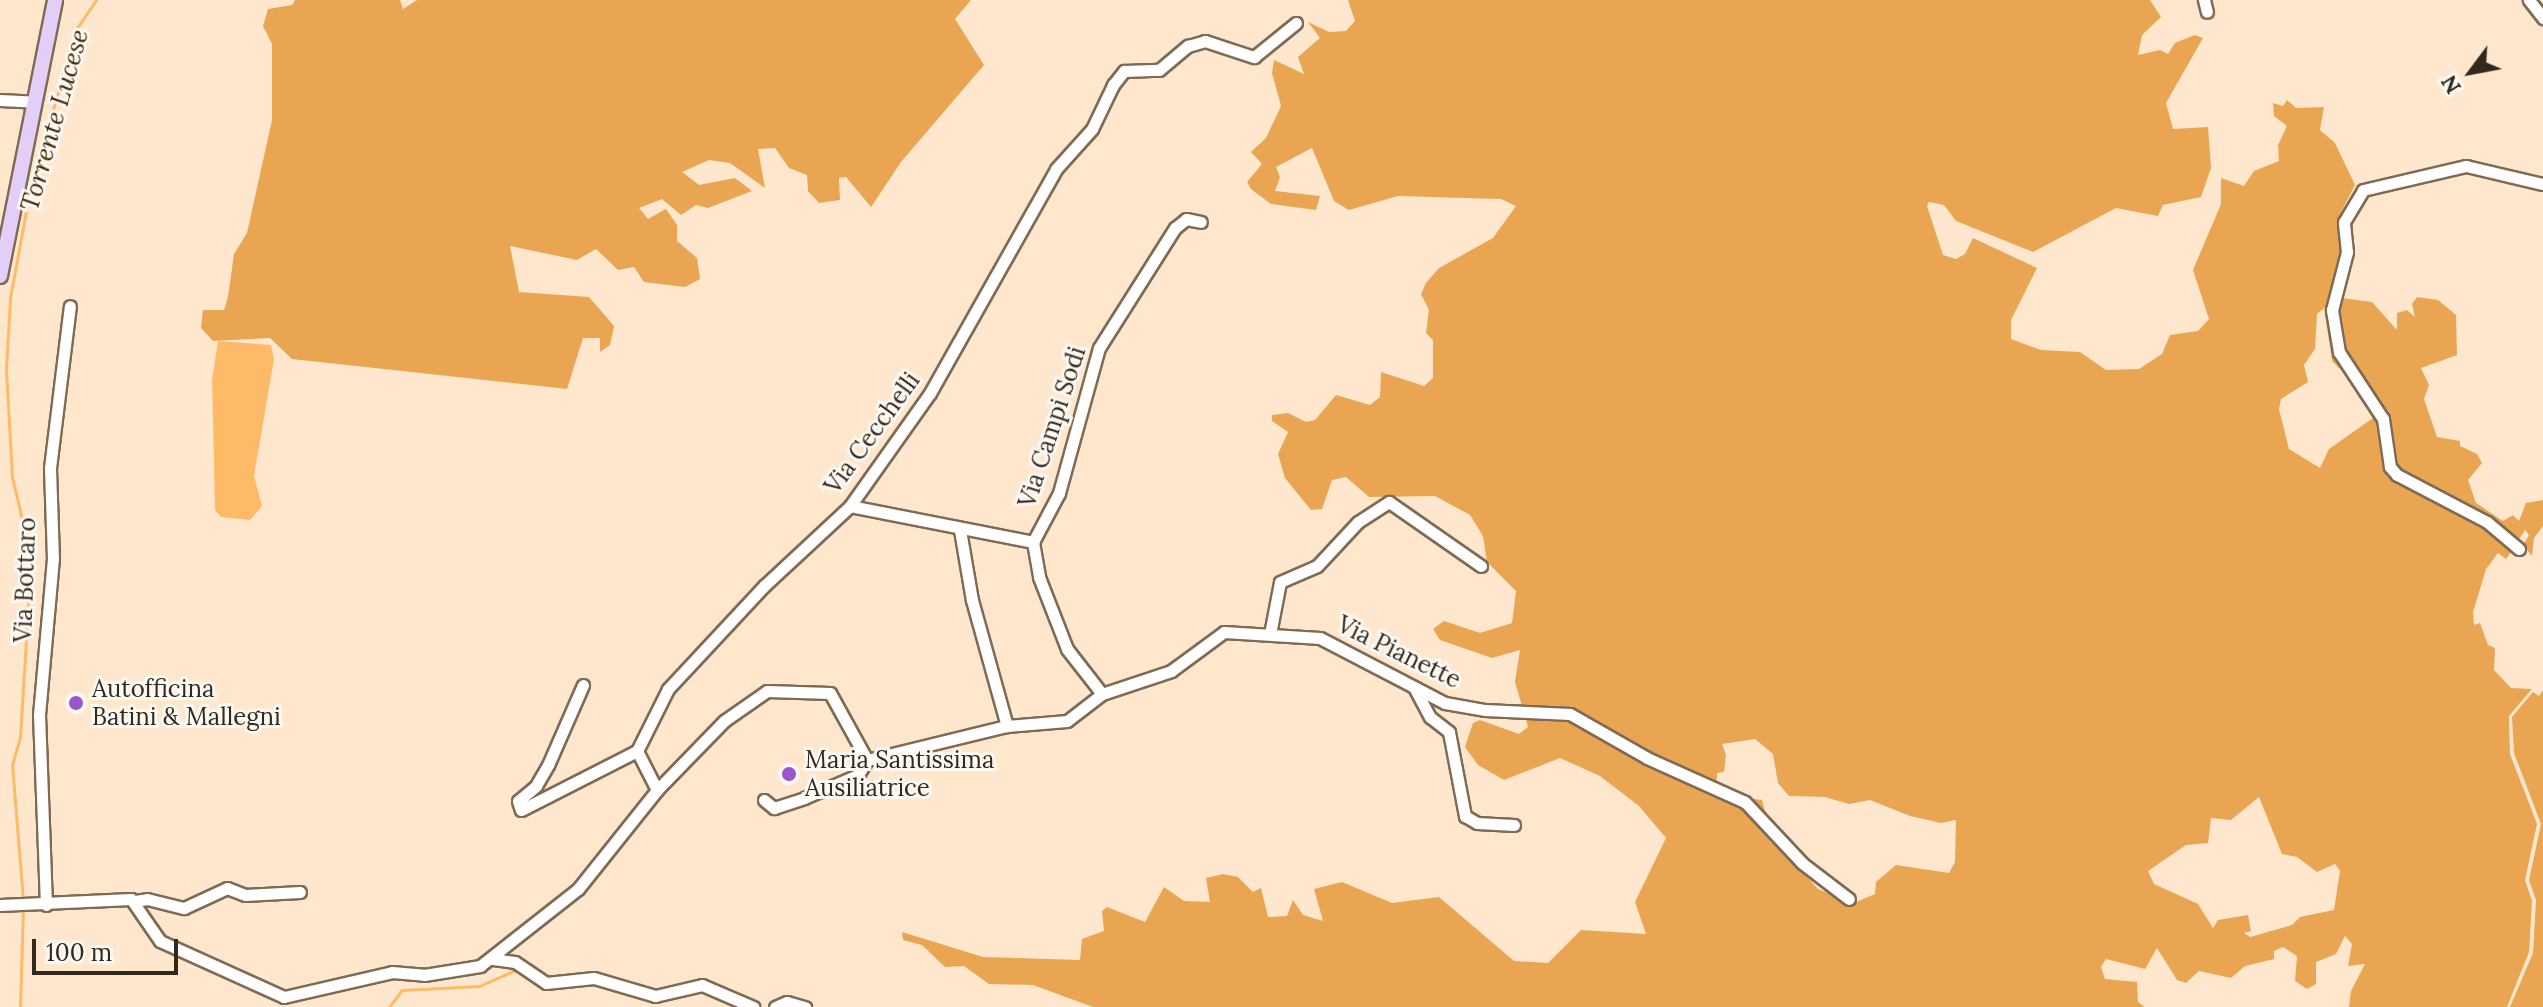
<!DOCTYPE html>
<html>
<head>
<meta charset="utf-8">
<style>
	body { margin:0 }
	#map { position:relative; width:2543px; height:1007px; overflow:hidden; background:#ffe7cd; font-family:Lora,serif }
	div>[style] { position:absolute }
	.forest>* { inset:0; background:#e9a552 }
	.water>* { inset:0; background:#ffba67 }
	.stream>* { height:3px; margin:-1.5px; padding:0 1.5px; transform-origin:1.5px; border-radius:1.5px; background:#ffba67 }
	.roads { filter:drop-shadow(2px 0 #7f6a53) drop-shadow(-2px 0 #7f6a53) drop-shadow(0 2px #7f6a53) drop-shadow(0 -2px #7f6a53) }
	.minor>* { height:11px; margin:-5.5px; padding:0 5.5px; transform-origin:5.5px; border-radius:5.5px; background:#fff }
	.major>* { height:14px; margin:-7px; padding:0 7px; transform-origin:7px; border-radius:7px; background:#e3cef7 }
	.dots>* { width:22px; height:22px; translate:-50% -50%; box-sizing:border-box; border:4px solid #fcf8f2; border-radius:50% }
	span { translate:-50% -50%; white-space:nowrap; text-align:center; line-height:1.15; -webkit-text-stroke:6px #fcf8f2; paint-order:stroke }
	.street-label { font-size:24px; color:#31281e }
	.poi-label { font-size:24px; color:#31281e }
	.left { translate:0 -50%; text-align:left }
	.water-label { font-size:26px; color:#402601; font-style:italic }
	.north { position:absolute; left:2431px; top:32px; width:80px; height:80px; -webkit-text-stroke:6px #fcf8f2; paint-order:stroke; rotate:238deg; font-size:22px; font-weight:700; line-height:32px; text-align:center; color:#31281e }
	.north::after { content:''; display:block; margin:auto; width:28px; height:36px; background:#31281e; clip-path:polygon(50% 0,100% 100%,50% 72%,0 100%) }
	.scale { position:absolute; left:32px; top:939px; width:146px; height:36px; box-sizing:border-box; border:4px solid #31281e; border-top:0; padding-left:10px; font-size:24px; line-height:28px; white-space:nowrap; color:#31281e; -webkit-text-stroke:6px #fcf8f2; paint-order:stroke }
</style>
</head>
<body>
<div id="map">
	<div class="forest">
		<div style="clip-path:polygon(295px 0,400px 0,403px 9px,417px 0,971px 0,955px 19px,984px 65px,901px 162px,871px 207px,846px 177px,839px 178px,840px 200px,819px 203px,808px 191px,807px 175px,789px 168px,775px 148px,758px 149px,765px 188px,730px 163px,709px 160px,682px 172px,699px 185px,735px 178px,752px 191px,708px 208px,696px 205px,681px 215px,662px 199px,639px 208px,648px 219px,666px 209px,677px 225px,677px 241px,697px 258px,700px 279px,685px 287px,644px 282px,634px 267px,618px 270px,596px 249px,577px 260px,510px 246px,519px 292px,589px 297px,614px 326px,610px 345px,600px 352px,600px 338px,583px 338px,567px 389px,292px 359px,270px 338px,213px 341px,201px 328px,203px 310px,224px 310px,228px 297px,234px 254px,247px 233px,272px 120px,272px 44px,263px 26px,268px 9px,292px 5px)"></div>
		<div style="clip-path:polygon(evenodd,1348px 0,2150px 0,2161px 17px,2142px 35px,2138px 55px,2160px 50px,2168px 54px,2175px 43px,2195px 35px,2203px 38px,2166px 103px,2173px 129px,2208px 127px,2211px 168px,2201px 197px,2163px 205px,2158px 216px,2116px 208px,2033px 252px,1956px 221px,1944px 205px,1929px 202px,1927px 206px,1943px 255px,1956px 259px,1965px 254px,1973px 238px,2037px 268px,2011px 320px,2011px 339px,2041px 350px,2080px 352px,2106px 370px,2139px 369px,2162px 354px,2170px 335px,2198px 331px,2209px 319px,2193px 270px,2221px 204px,2221px 178px,2244px 186px,2254px 171px,2279px 161px,2278px 145px,2287px 126px,2274px 116px,2273px 103px,2283px 106px,2287px 100px,2296px 108px,2324px 107px,2320px 130px,2335px 143px,2355px 185px,2340px 214px,2345px 251px,2333px 282px,2332px 333px,2381px 420px,2388px 467px,2472px 515px,2514px 548px,2506px 559px,2498px 553px,2486px 569px,2473px 612px,2474px 625px,2480px 623px,2488px 645px,2495px 648px,2494px 670px,2511px 688px,2532px 689px,2509px 716px,2510px 754px,2537px 824px,2525px 880px,2532px 901px,2529px 952px,2507px 1007px,2349px 1007px,2351px 991px,2365px 964px,2348px 966px,2352px 944px,2345px 936px,2336px 954px,2316px 962px,2316px 984px,2307px 989px,2295px 981px,2297px 956px,2283px 947px,2274px 951px,2274px 959px,2245px 966px,2231px 978px,2199px 971px,2186px 983px,2177px 980px,2157px 948px,2145px 969px,2106px 959px,2101px 967px,2105px 979px,2137px 982px,2138px 1002px,2145px 1007px,1093px 1007px,1033px 985px,989px 984px,964px 966px,945px 967px,922px 945px,903px 940px,902px 932px,983px 957px,1080px 960px,1082px 939px,1104px 931px,1102px 911px,1107px 907px,1145px 922px,1164px 887px,1184px 901px,1210px 902px,1206px 878px,1223px 874px,1238px 877px,1253px 892px,1261px 888px,1268px 917px,1287px 916px,1293px 900px,1303px 915px,1323px 921px,1314px 889px,1342px 882px,1392px 903px,1439px 897px,1514px 961px,1548px 963px,1581px 930px,1646px 934px,1635px 902px,1666px 838px,1639px 806px,1600px 776px,1560px 758px,1504px 780px,1478px 765px,1465px 747px,1473px 723px,1480px 720px,1519px 734px,1528px 727px,1515px 682px,1520px 650px,1492px 658px,1440px 640px,1433px 629px,1444px 621px,1480px 633px,1512px 623px,1516px 591px,1487px 562px,1483px 536px,1470px 515px,1435px 496px,1369px 497px,1346px 477px,1332px 480px,1322px 509px,1311px 510px,1285px 478px,1278px 454px,1288px 432px,1272px 421px,1272px 415px,1288px 413px,1306px 422px,1315px 420px,1336px 395px,1370px 405px,1380px 397px,1381px 372px,1424px 386px,1433px 378px,1433px 340px,1426px 333px,1429px 310px,1421px 294px,1426px 283px,1439px 268px,1493px 238px,1516px 206px,1501px 199px,1398px 196px,1349px 210px,1334px 201px,1312px 148px,1276px 167px,1280px 177px,1275px 191px,1320px 196px,1316px 210px,1271px 204px,1251px 189px,1247px 182px,1262px 164px,1251px 152px,1266px 138px,1281px 106px,1272px 73px,1274px 60px,1304px 74px,1298px 57px,1320px 38px,1308px 22px,1329px 32px,1346px 31px,1355px 21px,1348px 0,2324px 308px,2332px 361px,2365px 394px,2373px 418px,2329px 449px,2320px 468px,2289px 449px,2279px 409px,2281px 399px,2308px 382px,2304px 365px,2315px 349px,2317px 314px,2324px 308px,1348px 0,1755px 739px,1773px 754px,1778px 783px,1789px 796px,1825px 797px,1849px 804px,1870px 800px,1910px 816px,1941px 823px,1956px 820px,1955px 862px,1949px 873px,1896px 865px,1876px 882px,1875px 894px,1854px 903px,1818px 889px,1772px 836px,1762px 800px,1716px 794px,1717px 773px,1724px 772px,1726px 755px,1722px 744px,1755px 739px,1348px 0,2259px 797px,2282px 854px,2297px 857px,2317px 872px,2335px 864px,2340px 871px,2334px 910px,2300px 917px,2292px 925px,2250px 937px,2244px 933px,2251px 931px,2248px 915px,2218px 920px,2213px 928px,2198px 904px,2154px 884px,2148px 871px,2186px 845px,2208px 843px,2211px 818px,2231px 820px,2259px 797px)"></div>
		<div style="clip-path:polygon(2349px 245px,2354px 254px,2337px 294px,2341px 298px,2372px 302px,2397px 330px,2397px 313px,2407px 310px,2415px 317px,2412px 304px,2417px 297px,2438px 300px,2456px 315px,2457px 355px,2421px 368px,2429px 385px,2424px 399px,2437px 437px,2460px 441px,2460px 446px,2477px 454px,2482px 463px,2468px 480px,2476px 503px,2503px 521px,2513px 515px,2519px 521px,2526px 503px,2543px 500px,2543px 526px,2534px 538px,2532px 556px,2523px 545px,2529px 535px,2525px 530px,2516px 544px,2489px 520px,2392px 466px,2385px 418px,2362px 377px,2345px 359px,2336px 332px,2334px 310px,2337px 283px)"></div>
		<div style="clip-path:polygon(2543px 690px,2543px 1007px,2510px 1007px,2533px 953px,2536px 900px,2529px 880px,2541px 824px,2514px 753px,2512px 717px,2533px 692px,2539px 696px)"></div>
	</div>
	<div class="water">
		<div style="clip-path:polygon(218px 341px,271px 345px,274px 359px,254px 476px,262px 506px,250px 520px,221px 517px,215px 510px,212px 380px)"></div>
	</div>
	<div class="stream">
		<div style="left:23px;top:901px;width:136px;rotate:-94.6deg"></div>
		<div style="left:12px;top:765px;width:29px;rotate:-74deg"></div>
		<div style="left:20px;top:737px;width:179px;rotate:-86.5deg"></div>
		<div style="left:31px;top:558px;width:83px;rotate:-103.2deg"></div>
		<div style="left:12px;top:477px;width:109px;rotate:-93.2deg"></div>
		<div style="left:6px;top:368px;width:70px;rotate:-86.7deg"></div>
		<div style="left:10px;top:298px;width:116px;rotate:-79.6deg"></div>
		<div style="left:31px;top:184px;width:163px;rotate:-73.6deg"></div>
		<div style="left:77px;top:28px;width:34px;rotate:-56deg"></div>
		<div style="left:20px;top:1007px;width:99px;rotate:-88.3deg"></div>
		<div style="left:389px;top:1007px;width:21px;rotate:-53deg"></div>
		<div style="left:402px;top:990px;width:77px;rotate:-3deg"></div>
		<div style="left:479px;top:986px;width:45px;rotate:-23.7deg"></div>
	</div>
	<div class="roads">
		<div class="minor">
			<div style="left:2204px;top:0;width:12px;rotate:76deg"></div>
			<div style="left:2529px;top:0;width:23px;rotate:52deg"></div>
			<div style="left:0;top:100px;width:35px;rotate:3deg"></div>
			<div style="left:850px;top:506px;width:187px;rotate:11.1deg"></div>
			<div style="left:1033px;top:542px;width:36px;rotate:80deg"></div>
			<div style="left:1039px;top:577px;width:77px;rotate:68.7deg"></div>
			<div style="left:1067px;top:649px;width:57px;rotate:52.1deg"></div>
			<div style="left:1102px;top:694px;width:73px;rotate:-18.4deg"></div>
			<div style="left:1171px;top:671px;width:66px;rotate:-36.3deg"></div>
			<div style="left:1224px;top:632px;width:96px;rotate:3.6deg"></div>
			<div style="left:1320px;top:638px;width:141px;rotate:27.5deg"></div>
			<div style="left:1445px;top:703px;width:41px;rotate:9.9deg"></div>
			<div style="left:1485px;top:710px;width:85px;rotate:2.7deg"></div>
			<div style="left:1570px;top:714px;width:89px;rotate:29.7deg"></div>
			<div style="left:1647px;top:758px;width:107px;rotate:24.2deg"></div>
			<div style="left:1745px;top:802px;width:83px;rotate:46.9deg"></div>
			<div style="left:1802px;top:863px;width:59px;rotate:37.5deg"></div>
			<div style="left:960px;top:530px;width:71px;rotate:80.3deg"></div>
			<div style="left:972px;top:600px;width:131px;rotate:74.5deg"></div>
			<div style="left:1033px;top:542px;width:55px;rotate:-62deg"></div>
			<div style="left:1059px;top:493px;width:150px;rotate:-74.6deg"></div>
			<div style="left:1099px;top:348px;width:142px;rotate:-57.7deg"></div>
			<div style="left:1175px;top:228px;width:14px;rotate:-39deg"></div>
			<div style="left:1186px;top:219px;width:15px;rotate:11deg"></div>
			<div style="left:2519px;top:549px;width:42px;rotate:-139.8deg"></div>
			<div style="left:2487px;top:522px;width:102px;rotate:-152.4deg"></div>
			<div style="left:2397px;top:475px;width:11px;rotate:-131deg"></div>
			<div style="left:2390px;top:467px;width:49px;rotate:-98.3deg"></div>
			<div style="left:2383px;top:419px;width:80px;rotate:-123.3deg"></div>
			<div style="left:2339px;top:352px;width:43px;rotate:-99.5deg"></div>
			<div style="left:2332px;top:310px;width:60px;rotate:-75.5deg"></div>
			<div style="left:2347px;top:252px;width:30px;rotate:-96deg"></div>
			<div style="left:2344px;top:222px;width:37px;rotate:-59deg"></div>
			<div style="left:2363px;top:190px;width:106px;rotate:-13.1deg"></div>
			<div style="left:2466px;top:166px;width:79px;rotate:13.2deg"></div>
			<div style="left:1270px;top:634px;width:53px;rotate:-79.1deg"></div>
			<div style="left:1280px;top:582px;width:40px;rotate:-23.4deg"></div>
			<div style="left:1317px;top:566px;width:60px;rotate:-47deg"></div>
			<div style="left:1358px;top:522px;width:37px;rotate:-33deg"></div>
			<div style="left:1389px;top:502px;width:112px;rotate:34.8deg"></div>
			<div style="left:583px;top:685px;width:87px;rotate:113.6deg"></div>
			<div style="left:548px;top:765px;width:24px;rotate:120deg"></div>
			<div style="left:536px;top:786px;width:23px;rotate:140deg"></div>
			<div style="left:518px;top:801px;width:9px;rotate:72deg"></div>
			<div style="left:521px;top:810px;width:130px;rotate:-27deg"></div>
			<div style="left:1415px;top:689px;width:32px;rotate:62deg"></div>
			<div style="left:1430px;top:717px;width:24px;rotate:38deg"></div>
			<div style="left:1449px;top:732px;width:86px;rotate:79.2deg"></div>
			<div style="left:1465px;top:816px;width:14px;rotate:30deg"></div>
			<div style="left:1477px;top:823px;width:37px;rotate:3deg"></div>
			<div style="left:657px;top:790px;width:44px;rotate:-117.1deg"></div>
			<div style="left:637px;top:751px;width:69px;rotate:-63.4deg"></div>
			<div style="left:668px;top:689px;width:141px;rotate:-47deg"></div>
			<div style="left:764px;top:586px;width:117px;rotate:-42.9deg"></div>
			<div style="left:850px;top:506px;width:138px;rotate:-54.7deg"></div>
			<div style="left:930px;top:393px;width:257px;rotate:-60.6deg"></div>
			<div style="left:1056px;top:169px;width:54px;rotate:-48deg"></div>
			<div style="left:1092px;top:129px;width:49px;rotate:-64.5deg"></div>
			<div style="left:1113px;top:85px;width:18px;rotate:-52deg"></div>
			<div style="left:1124px;top:71px;width:35px;rotate:-2deg"></div>
			<div style="left:1159px;top:70px;width:38px;rotate:-40deg"></div>
			<div style="left:1188px;top:46px;width:18px;rotate:-16deg"></div>
			<div style="left:1205px;top:41px;width:52px;rotate:18.1deg"></div>
			<div style="left:1254px;top:57px;width:54px;rotate:-39deg"></div>
			<div style="left:764px;top:800px;width:13px;rotate:39deg"></div>
			<div style="left:774px;top:808px;width:32px;rotate:-18deg"></div>
			<div style="left:804px;top:798px;width:59px;rotate:-23.1deg"></div>
			<div style="left:858px;top:775px;width:17px;rotate:-59deg"></div>
			<div style="left:135px;top:901px;width:12px;rotate:-9deg"></div>
			<div style="left:147px;top:899px;width:38px;rotate:14deg"></div>
			<div style="left:184px;top:908px;width:47px;rotate:-24.9deg"></div>
			<div style="left:227px;top:888px;width:19px;rotate:21deg"></div>
			<div style="left:245px;top:895px;width:55px;rotate:-3.1deg"></div>
			<div style="left:0;top:905px;width:131px;rotate:-2.6deg"></div>
			<div style="left:131px;top:899px;width:51px;rotate:55.4deg"></div>
			<div style="left:160px;top:941px;width:136px;rotate:24.3deg"></div>
			<div style="left:284px;top:997px;width:111px;rotate:-13deg"></div>
			<div style="left:392px;top:972px;width:32px;rotate:5deg"></div>
			<div style="left:424px;top:975px;width:57px;rotate:-9.1deg"></div>
			<div style="left:480px;top:966px;width:125px;rotate:-38.2deg"></div>
			<div style="left:578px;top:889px;width:127px;rotate:-51.4deg"></div>
			<div style="left:657px;top:790px;width:96px;rotate:-45.8deg"></div>
			<div style="left:724px;top:721px;width:52px;rotate:-34.9deg"></div>
			<div style="left:767px;top:691px;width:63px;rotate:1.8deg"></div>
			<div style="left:830px;top:693px;width:77px;rotate:61.1deg"></div>
			<div style="left:867px;top:760px;width:144px;rotate:-13.7deg"></div>
			<div style="left:1007px;top:726px;width:60px;rotate:-4.8deg"></div>
			<div style="left:1067px;top:721px;width:44px;rotate:-37.6deg"></div>
			<div style="left:46px;top:905px;width:190px;rotate:-92.1deg"></div>
			<div style="left:39px;top:715px;width:157px;rotate:-84.9deg"></div>
			<div style="left:53px;top:559px;width:91px;rotate:-91.9deg"></div>
			<div style="left:50px;top:468px;width:163px;rotate:-83deg"></div>
			<div style="left:493px;top:959px;width:22px;rotate:8deg"></div>
			<div style="left:515px;top:962px;width:37px;rotate:34deg"></div>
			<div style="left:546px;top:983px;width:48px;rotate:-5.9deg"></div>
			<div style="left:594px;top:978px;width:64px;rotate:16.4deg"></div>
			<div style="left:655px;top:996px;width:48px;rotate:-13.2deg"></div>
			<div style="left:702px;top:985px;width:56px;rotate:23.3deg"></div>
			<div style="left:775px;top:1007px;width:13px;rotate:-23deg"></div>
			<div style="left:787px;top:1002px;width:19px;rotate:16deg"></div>
		</div>
		<div class="major">
			<div style="left:0;top:276px;width:281px;rotate:-78.7deg"></div>
		</div>
	</div>
	<div class="dots">
		<div style="left:76px;top:703px;background:#9a56cb"></div>
		<div style="left:789px;top:774px;background:#9a56cb"></div>
	</div>
	<div class="street-label">
		<span style="left:1052px;top:427px;rotate:-72deg">Via Campi Sodi</span>
		<span style="left:872px;top:433px;rotate:-54deg">Via Cecchelli</span>
		<span style="left:25px;top:580px;rotate:-88deg">Via Bottaro</span>
		<span style="left:1399px;top:652px;rotate:26deg">Via Pianette</span>
	</div>
	<div class="poi-label">
		<span class="left" style="left:92px;top:703px">Autofficina<br>Batini &amp; Mallegni</span>
		<span class="left" style="left:805px;top:774px">Maria Santissima<br>Ausiliatrice</span>
	</div>
	<div class="water-label">
		<span style="left:54px;top:120px;rotate:-74deg">Torrente Lucese</span>
	</div>
	<div class="north">N</div>
	<div class="scale">100 m</div>
</div>
</body>
</html>
